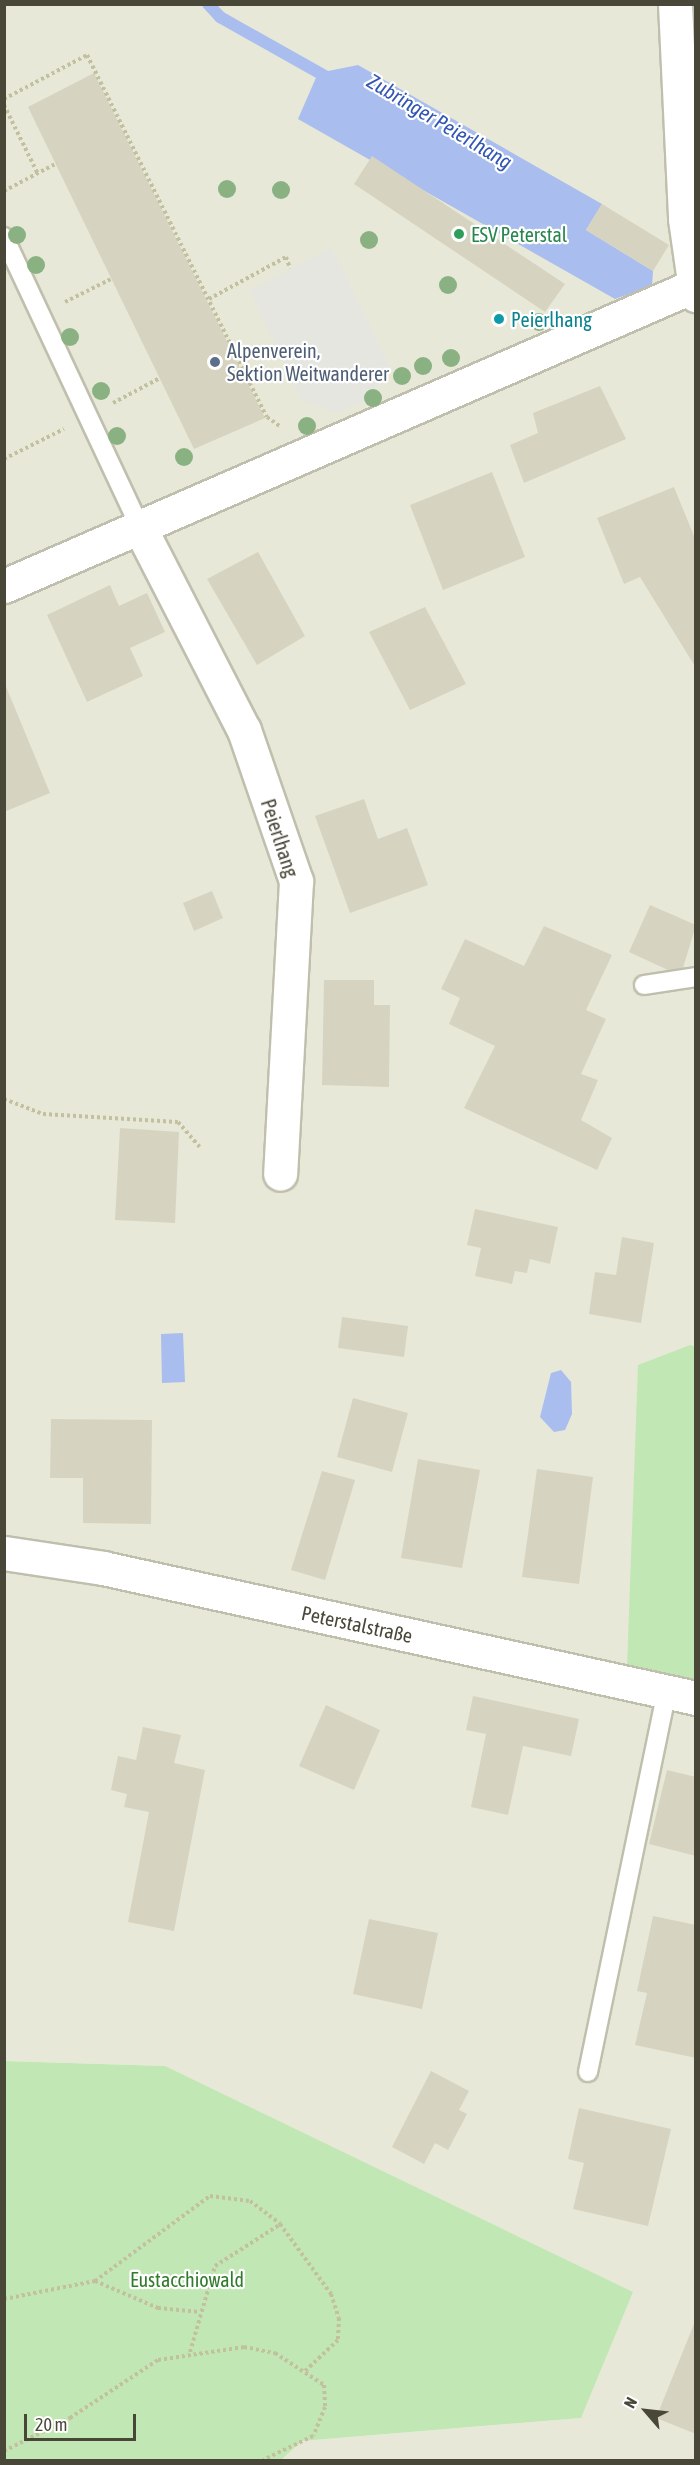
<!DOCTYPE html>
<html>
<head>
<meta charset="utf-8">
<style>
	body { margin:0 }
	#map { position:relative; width:700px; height:2465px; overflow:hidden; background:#f5f5ea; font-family:"Asap Condensed",sans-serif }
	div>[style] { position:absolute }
	.residential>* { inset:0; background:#e8e8d8 }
	.green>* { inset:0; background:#c1e8b4 }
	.parking>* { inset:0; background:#e6e6e1 }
	.water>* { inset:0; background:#a9bdef }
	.stream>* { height:12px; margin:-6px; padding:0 6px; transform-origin:6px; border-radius:6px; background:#a9bdef }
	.building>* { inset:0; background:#d6d4c0 }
	.path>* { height:4px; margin-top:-2px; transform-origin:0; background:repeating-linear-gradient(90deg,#c2c09e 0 3px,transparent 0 6px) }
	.roads { filter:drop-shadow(2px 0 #c0bfad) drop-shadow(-2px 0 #c0bfad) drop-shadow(0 2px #c0bfad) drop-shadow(0 -2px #c0bfad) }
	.service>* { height:18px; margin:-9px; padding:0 9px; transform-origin:9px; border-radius:9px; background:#fff }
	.minor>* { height:33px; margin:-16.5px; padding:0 16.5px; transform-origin:16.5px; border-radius:16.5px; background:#fff }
	.trees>* { width:18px; height:18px; margin:-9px; border-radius:50%; background:#8ab182 }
	.dots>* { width:16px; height:16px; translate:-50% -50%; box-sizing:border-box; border:3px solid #fff; border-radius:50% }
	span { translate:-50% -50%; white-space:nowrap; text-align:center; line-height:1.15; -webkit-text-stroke:4.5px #fff; paint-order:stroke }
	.leisure-label { font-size:20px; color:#27864d }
	.left { translate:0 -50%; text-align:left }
	.culture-label { font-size:20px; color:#0d838f }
	.service-label { font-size:20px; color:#4e5e75 }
	.street-label { font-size:20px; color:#494738 }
	.park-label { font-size:20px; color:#327a2c }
	.water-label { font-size:21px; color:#3356b3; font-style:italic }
	.frame { position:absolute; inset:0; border:6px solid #494738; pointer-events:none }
	.north { position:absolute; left:616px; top:2381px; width:60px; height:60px; -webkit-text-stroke:4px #fff; paint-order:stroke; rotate:298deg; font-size:16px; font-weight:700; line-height:24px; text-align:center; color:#494738 }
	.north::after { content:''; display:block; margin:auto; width:21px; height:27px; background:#494738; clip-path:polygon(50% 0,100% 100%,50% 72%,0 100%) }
	.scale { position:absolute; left:24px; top:2414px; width:112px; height:27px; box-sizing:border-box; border:3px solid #494738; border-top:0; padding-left:8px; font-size:18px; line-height:21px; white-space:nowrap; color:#494738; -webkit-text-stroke:4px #fff; paint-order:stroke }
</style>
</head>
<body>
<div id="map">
	<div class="residential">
		<div style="clip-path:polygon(5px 5px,695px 5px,695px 2460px,281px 2460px,302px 2441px,581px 2418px,165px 2066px,5px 2061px)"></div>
	</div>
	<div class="green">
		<div style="clip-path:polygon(690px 1345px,696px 1347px,695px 1682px,627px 1667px,638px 1365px)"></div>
		<div style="clip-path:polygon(5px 2061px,165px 2066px,633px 2292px,581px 2418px,302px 2441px,281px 2460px,5px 2460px)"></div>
	</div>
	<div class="parking">
		<div style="clip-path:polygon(332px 247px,390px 366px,368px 399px,336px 413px,301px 400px,250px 291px)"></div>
	</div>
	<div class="water">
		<div style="clip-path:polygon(358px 65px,602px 204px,586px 230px,653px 271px,652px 286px,615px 299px,298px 119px,318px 73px)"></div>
		<div style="clip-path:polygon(183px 1333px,185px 1382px,162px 1383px,161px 1334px)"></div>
		<div style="clip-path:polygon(561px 1370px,571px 1382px,572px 1414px,565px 1430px,554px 1432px,540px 1417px,551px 1373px)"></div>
	</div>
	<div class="stream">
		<div style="left:208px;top:4px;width:18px;rotate:47deg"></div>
		<div style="left:220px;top:17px;width:129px;rotate:29.4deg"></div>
	</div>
	<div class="building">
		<div style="clip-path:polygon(94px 73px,265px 418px,194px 449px,28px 107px)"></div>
		<div style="clip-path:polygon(372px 156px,565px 284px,545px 312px,354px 184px)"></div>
		<div style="clip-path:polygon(602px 204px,669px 245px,653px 271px,586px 230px)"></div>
		<div style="clip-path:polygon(600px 386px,626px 439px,524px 483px,510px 445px,538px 433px,533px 413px)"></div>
		<div style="clip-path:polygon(492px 472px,525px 557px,443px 590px,410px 505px)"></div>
		<div style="clip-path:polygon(674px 487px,696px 541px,696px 668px,640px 577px,624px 584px,597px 518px)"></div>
		<div style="clip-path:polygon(258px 552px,305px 636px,257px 665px,207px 579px)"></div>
		<div style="clip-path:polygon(110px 585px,119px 606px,147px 593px,165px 632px,130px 648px,143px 676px,87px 702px,47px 615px)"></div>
		<div style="clip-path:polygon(425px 607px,466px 684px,410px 710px,369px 632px)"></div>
		<div style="clip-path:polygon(5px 684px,50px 793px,4px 812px,4px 685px)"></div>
		<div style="clip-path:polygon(364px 799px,378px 839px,407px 828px,428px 885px,350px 913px,315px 816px)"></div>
		<div style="clip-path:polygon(212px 891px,223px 918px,194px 931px,183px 903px)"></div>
		<div style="clip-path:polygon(650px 905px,696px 925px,683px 968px,668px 970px,629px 952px)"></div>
		<div style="clip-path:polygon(544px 926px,612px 955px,586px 1010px,606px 1019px,581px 1074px,598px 1080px,581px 1120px,612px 1138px,597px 1170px,464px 1108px,495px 1046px,449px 1024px,460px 998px,441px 989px,465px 939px,524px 966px)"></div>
		<div style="clip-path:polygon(324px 980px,374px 980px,374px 1005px,390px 1005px,389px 1087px,322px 1085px)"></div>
		<div style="clip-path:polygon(120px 1128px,179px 1132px,175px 1223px,115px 1220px)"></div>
		<div style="clip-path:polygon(475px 1209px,558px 1227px,550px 1264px,530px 1259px,527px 1273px,515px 1271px,512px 1284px,475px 1276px,481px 1248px,467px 1245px)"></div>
		<div style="clip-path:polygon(622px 1237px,654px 1243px,641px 1323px,589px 1314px,595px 1272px,616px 1275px)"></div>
		<div style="clip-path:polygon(342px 1317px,408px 1326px,404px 1357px,338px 1348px)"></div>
		<div style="clip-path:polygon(353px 1398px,408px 1413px,392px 1472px,337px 1457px)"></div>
		<div style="clip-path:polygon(51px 1419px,152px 1420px,151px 1524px,83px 1523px,83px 1478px,50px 1478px)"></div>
		<div style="clip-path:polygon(418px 1459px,480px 1470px,462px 1568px,401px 1558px)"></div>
		<div style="clip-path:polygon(537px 1469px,593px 1477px,579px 1584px,522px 1577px)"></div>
		<div style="clip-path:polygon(322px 1471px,355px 1480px,325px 1580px,291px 1570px)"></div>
		<div style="clip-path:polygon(473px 1696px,579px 1719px,571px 1756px,523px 1746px,508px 1815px,471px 1807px,486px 1734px,466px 1730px)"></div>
		<div style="clip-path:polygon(326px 1705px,380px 1730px,354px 1790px,299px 1766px)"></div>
		<div style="clip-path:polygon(143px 1727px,181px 1735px,174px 1763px,205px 1770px,174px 1931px,128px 1922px,149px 1812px,124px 1807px,127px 1794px,111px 1790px,118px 1756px,136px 1760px)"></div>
		<div style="clip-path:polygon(667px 1770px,696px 1777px,696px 1856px,649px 1844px)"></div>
		<div style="clip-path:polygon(653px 1916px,696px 1925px,696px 2058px,635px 2045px,647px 1993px,637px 1991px)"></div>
		<div style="clip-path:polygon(369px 1919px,438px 1933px,422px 2009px,353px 1994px)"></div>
		<div style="clip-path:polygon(431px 2071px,469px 2091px,459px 2110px,467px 2114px,448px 2150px,435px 2143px,424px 2164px,392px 2147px)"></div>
		<div style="clip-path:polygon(579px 2108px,671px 2129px,648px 2226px,573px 2209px,584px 2163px,568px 2159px)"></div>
		<div style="clip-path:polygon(694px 2324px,696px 2324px,696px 2434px,656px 2418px)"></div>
	</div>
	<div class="path">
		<div style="left:4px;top:99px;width:94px;rotate:-27.9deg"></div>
		<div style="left:87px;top:55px;width:404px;rotate:63.6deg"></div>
		<div style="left:267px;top:417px;width:17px;rotate:36deg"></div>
		<div style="left:4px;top:105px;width:77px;rotate:63.8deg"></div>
		<div style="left:4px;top:191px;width:60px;rotate:-27.8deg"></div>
		<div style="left:209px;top:299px;width:88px;rotate:-28.6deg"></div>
		<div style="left:286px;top:257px;width:12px;rotate:70deg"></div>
		<div style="left:65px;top:302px;width:51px;rotate:-26.6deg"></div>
		<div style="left:113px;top:403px;width:53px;rotate:-28deg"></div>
		<div style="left:4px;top:459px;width:67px;rotate:-26.6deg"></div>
		<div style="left:4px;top:1099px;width:42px;rotate:21deg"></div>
		<div style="left:43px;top:1114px;width:135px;rotate:3.4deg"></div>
		<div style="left:178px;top:1122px;width:33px;rotate:49deg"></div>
		<div style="left:95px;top:2281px;width:69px;rotate:23.2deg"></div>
		<div style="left:158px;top:2308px;width:42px;rotate:5.4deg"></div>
		<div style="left:4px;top:2299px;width:93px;rotate:-11.2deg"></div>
		<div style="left:95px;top:2281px;width:143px;rotate:-36.5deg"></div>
		<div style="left:210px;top:2196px;width:40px;rotate:7.1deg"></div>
		<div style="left:250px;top:2201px;width:38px;rotate:37deg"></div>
		<div style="left:280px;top:2224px;width:87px;rotate:53.9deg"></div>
		<div style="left:331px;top:2294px;width:25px;rotate:72deg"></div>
		<div style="left:339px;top:2318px;width:22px;rotate:93deg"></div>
		<div style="left:338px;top:2340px;width:47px;rotate:136.7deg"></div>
		<div style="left:190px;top:2352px;width:90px;rotate:-73.8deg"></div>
		<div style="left:215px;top:2266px;width:76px;rotate:-32.6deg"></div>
		<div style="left:4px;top:2451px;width:74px;rotate:-26.6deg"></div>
		<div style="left:70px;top:2418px;width:105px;rotate:-33.4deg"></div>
		<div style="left:158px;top:2360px;width:87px;rotate:-8.6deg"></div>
		<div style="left:244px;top:2347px;width:32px;rotate:11deg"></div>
		<div style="left:275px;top:2353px;width:59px;rotate:33.1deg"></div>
		<div style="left:324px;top:2385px;width:22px;rotate:87deg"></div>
		<div style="left:325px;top:2407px;width:31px;rotate:112deg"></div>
		<div style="left:313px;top:2436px;width:55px;rotate:154.4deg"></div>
	</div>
	<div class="roads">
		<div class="service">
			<div style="left:4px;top:237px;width:323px;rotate:64.9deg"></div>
			<div style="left:644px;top:985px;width:53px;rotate:-8.7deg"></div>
			<div style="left:588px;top:2072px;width:388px;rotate:-78.3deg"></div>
		</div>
		<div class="minor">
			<div style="left:675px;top:4px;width:215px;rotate:87.3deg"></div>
			<div style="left:685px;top:219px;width:77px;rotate:81.8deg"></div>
			<div style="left:141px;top:530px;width:225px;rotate:62.8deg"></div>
			<div style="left:244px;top:730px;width:160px;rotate:71deg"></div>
			<div style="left:296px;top:881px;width:293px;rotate:93.1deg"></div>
			<div style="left:4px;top:586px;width:749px;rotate:-23.52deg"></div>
			<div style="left:4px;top:1553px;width:100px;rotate:8.6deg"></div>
			<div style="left:103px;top:1568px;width:607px;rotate:12.37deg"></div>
		</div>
	</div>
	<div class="trees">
		<div style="left:227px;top:189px"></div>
		<div style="left:281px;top:190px"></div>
		<div style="left:17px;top:235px"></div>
		<div style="left:369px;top:240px"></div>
		<div style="left:36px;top:265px"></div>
		<div style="left:448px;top:285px"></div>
		<div style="left:539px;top:322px"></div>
		<div style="left:70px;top:337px"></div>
		<div style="left:451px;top:358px"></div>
		<div style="left:423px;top:366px"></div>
		<div style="left:402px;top:376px"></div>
		<div style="left:101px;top:391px"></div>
		<div style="left:373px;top:398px"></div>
		<div style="left:307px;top:426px"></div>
		<div style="left:117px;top:436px"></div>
		<div style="left:184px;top:457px"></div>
	</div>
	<div class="dots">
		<div style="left:459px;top:234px;background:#2e9e5b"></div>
		<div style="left:499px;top:319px;background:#0f9aa8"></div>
		<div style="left:215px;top:362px;background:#5c6f8a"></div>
	</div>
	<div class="leisure-label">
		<span class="left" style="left:471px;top:234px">ESV Peterstal</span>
	</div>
	<div class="culture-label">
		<span class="left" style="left:511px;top:319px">Peierlhang</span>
	</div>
	<div class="service-label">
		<span class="left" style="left:227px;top:362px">Alpenverein,<br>Sektion Weitwanderer</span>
	</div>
	<div class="street-label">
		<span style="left:280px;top:838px;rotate:72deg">Peierlhang</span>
		<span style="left:357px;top:1624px;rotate:12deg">Peterstalstraße</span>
	</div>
	<div class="park-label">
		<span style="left:187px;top:2279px">Eustacchiowald</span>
	</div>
	<div class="water-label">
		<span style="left:440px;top:121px;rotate:31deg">Zubringer Peierlhang</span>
	</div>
	<div class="frame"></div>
	<div class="north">N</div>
	<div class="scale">20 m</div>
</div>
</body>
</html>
